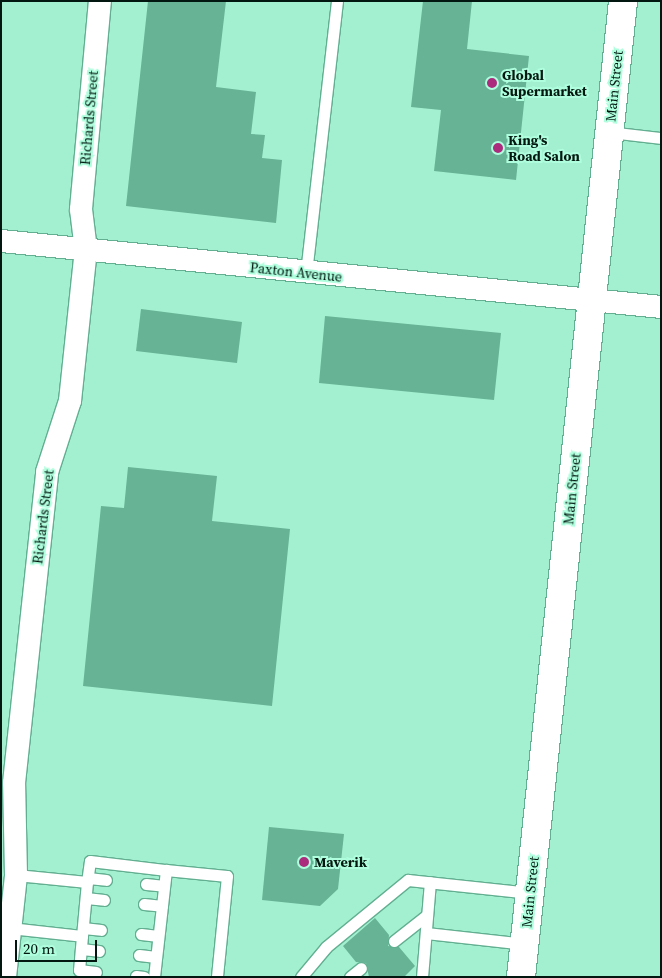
<!DOCTYPE html>
<html>
<head>
<meta charset="utf-8">
<style>
	body { margin:0 }
	#map { position:relative; width:662px; height:978px; overflow:hidden; background:#a2f0d0; font-family:"Source Serif 4",serif }
	div>[style] { position:absolute }
	.building>* { inset:0; background:#66b395 }
	.roads { filter:drop-shadow(1px 0 #62af91) drop-shadow(-1px 0 #62af91) drop-shadow(0 1px #62af91) drop-shadow(0 -1px #62af91) }
	.service>* { height:11px; margin:-5.5px; padding:0 5.5px; transform-origin:5.5px; border-radius:5.5px; background:#fff }
	.minor>* { height:22px; margin:-11px; padding:0 11px; transform-origin:11px; border-radius:11px; background:#fff }
	.tertiary>* { height:28px; margin:-14px; padding:0 14px; transform-origin:14px; border-radius:14px; background:#fff }
	.dots>* { width:14px; height:14px; translate:-50% -50%; box-sizing:border-box; border:2px solid #affedd; border-radius:50% }
	span { translate:-50% -50%; white-space:nowrap; text-align:center; line-height:1.15; -webkit-text-stroke:4px #affedd; paint-order:stroke }
	.poi-label { font-size:14px; color:#01170f; font-weight:700 }
	.left { translate:0 -50%; text-align:left }
	.street-label { font-size:14px; color:#01170f }
	.frame { position:absolute; inset:0; border:2px solid #01170f; pointer-events:none }
	.scale { position:absolute; left:15px; top:940px; width:82px; height:22px; box-sizing:border-box; border:2px solid #01170f; border-top:0; padding-left:6px; font-size:15px; line-height:18px; white-space:nowrap; color:#01170f; -webkit-text-stroke:4px #affedd; paint-order:stroke }
</style>
</head>
<body>
<div id="map">
	<div class="building">
		<div style="clip-path:polygon(148px 1px,226px 1px,216px 87px,256px 92px,251px 134px,265px 135px,262px 158px,282px 160px,276px 223px,126px 206px)"></div>
		<div style="clip-path:polygon(423px 1px,472px 1px,467px 49px,529px 56px,516px 180px,434px 171px,441px 110px,411px 107px)"></div>
		<div style="clip-path:polygon(141px 309px,242px 322px,237px 363px,136px 351px)"></div>
		<div style="clip-path:polygon(325px 316px,501px 333px,494px 400px,319px 383px)"></div>
		<div style="clip-path:polygon(128px 467px,217px 476px,212px 521px,290px 529px,272px 706px,83px 686px,101px 506px,124px 508px)"></div>
		<div style="clip-path:polygon(269px 827px,344px 834px,338px 889px,320px 906px,262px 900px)"></div>
		<div style="clip-path:polygon(375px 918px,389px 935px,388px 946px,399px 947px,415px 966px,404px 977px,369px 977px,366px 963px,356px 962px,343px 946px)"></div>
	</div>
	<div class="roads">
		<div class="service">
			<div style="left:609px;top:132px;width:52px;rotate:6.6deg"></div>
			<div style="left:306px;top:273px;width:274px;rotate:-83.5deg"></div>
			<div style="left:88px;top:878px;width:18px;rotate:6deg"></div>
			<div style="left:87px;top:882px;width:21px;rotate:-82deg"></div>
			<div style="left:90px;top:861px;width:77px;rotate:6.8deg"></div>
			<div style="left:146px;top:884px;width:18px;rotate:6deg"></div>
			<div style="left:86px;top:898px;width:18px;rotate:6deg"></div>
			<div style="left:144px;top:904px;width:18px;rotate:6deg"></div>
			<div style="left:10px;top:928px;width:72px;rotate:6.3deg"></div>
			<div style="left:82px;top:936px;width:54px;rotate:-84.7deg"></div>
			<div style="left:87px;top:882px;width:71px;rotate:-174.4deg"></div>
			<div style="left:83px;top:928px;width:18px;rotate:6deg"></div>
			<div style="left:426px;top:933px;width:100px;rotate:6.3deg"></div>
			<div style="left:141px;top:934px;width:17px;rotate:7deg"></div>
			<div style="left:82px;top:936px;width:34px;rotate:95deg"></div>
			<div style="left:79px;top:970px;width:17px;rotate:7deg"></div>
			<div style="left:394px;top:941px;width:42px;rotate:-38.2deg"></div>
			<div style="left:81px;top:949px;width:18px;rotate:6deg"></div>
			<div style="left:139px;top:955px;width:17px;rotate:7deg"></div>
			<div style="left:136px;top:976px;width:8px;rotate:7deg"></div>
			<div style="left:154px;top:977px;width:108px;rotate:-83.6deg"></div>
			<div style="left:166px;top:870px;width:61px;rotate:5.6deg"></div>
			<div style="left:227px;top:876px;width:101px;rotate:95.7deg"></div>
			<div style="left:301px;top:977px;width:39px;rotate:-50deg"></div>
			<div style="left:326px;top:947px;width:106px;rotate:-39.3deg"></div>
			<div style="left:408px;top:880px;width:123px;rotate:6.1deg"></div>
			<div style="left:350px;top:977px;width:14px;rotate:-39deg"></div>
			<div style="left:422px;top:977px;width:95px;rotate:-85.2deg"></div>
		</div>
		<div class="minor">
			<div style="left:1px;top:241px;width:663px;rotate:5.71deg"></div>
			<div style="left:5px;top:977px;width:103px;rotate:-83.8deg"></div>
			<div style="left:16px;top:875px;width:92px;rotate:-91.2deg"></div>
			<div style="left:14px;top:783px;width:313px;rotate:-83.9deg"></div>
			<div style="left:47px;top:472px;width:75px;rotate:-72.1deg"></div>
			<div style="left:70px;top:401px;width:152px;rotate:-84deg"></div>
			<div style="left:86px;top:250px;width:41px;rotate:-97deg"></div>
			<div style="left:81px;top:209px;width:209px;rotate:-84.8deg"></div>
		</div>
		<div class="tertiary">
			<div style="left:521px;top:977px;width:981px;rotate:-84.03deg"></div>
		</div>
	</div>
	<div class="dots">
		<div style="left:492px;top:83px;background:#ab2c7c"></div>
		<div style="left:498px;top:148px;background:#ab2c7c"></div>
		<div style="left:304px;top:862px;background:#ab2c7c"></div>
	</div>
	<div class="poi-label">
		<span class="left" style="left:502px;top:83px">Global<br>Supermarket</span>
		<span class="left" style="left:508px;top:148px">King's<br>Road Salon</span>
		<span class="left" style="left:314px;top:862px">Maverik</span>
	</div>
	<div class="street-label">
		<span style="left:614px;top:86px;rotate:-84deg">Main Street</span>
		<span style="left:89px;top:118px;rotate:-85deg">Richards Street</span>
		<span style="left:296px;top:272px;rotate:6deg">Paxton Avenue</span>
		<span style="left:572px;top:489px;rotate:-84deg">Main Street</span>
		<span style="left:43px;top:517px;rotate:-83deg">Richards Street</span>
		<span style="left:530px;top:892px;rotate:-84deg">Main Street</span>
	</div>
	<div class="frame"></div>
	<div class="scale">20 m</div>
</div>
</body>
</html>
